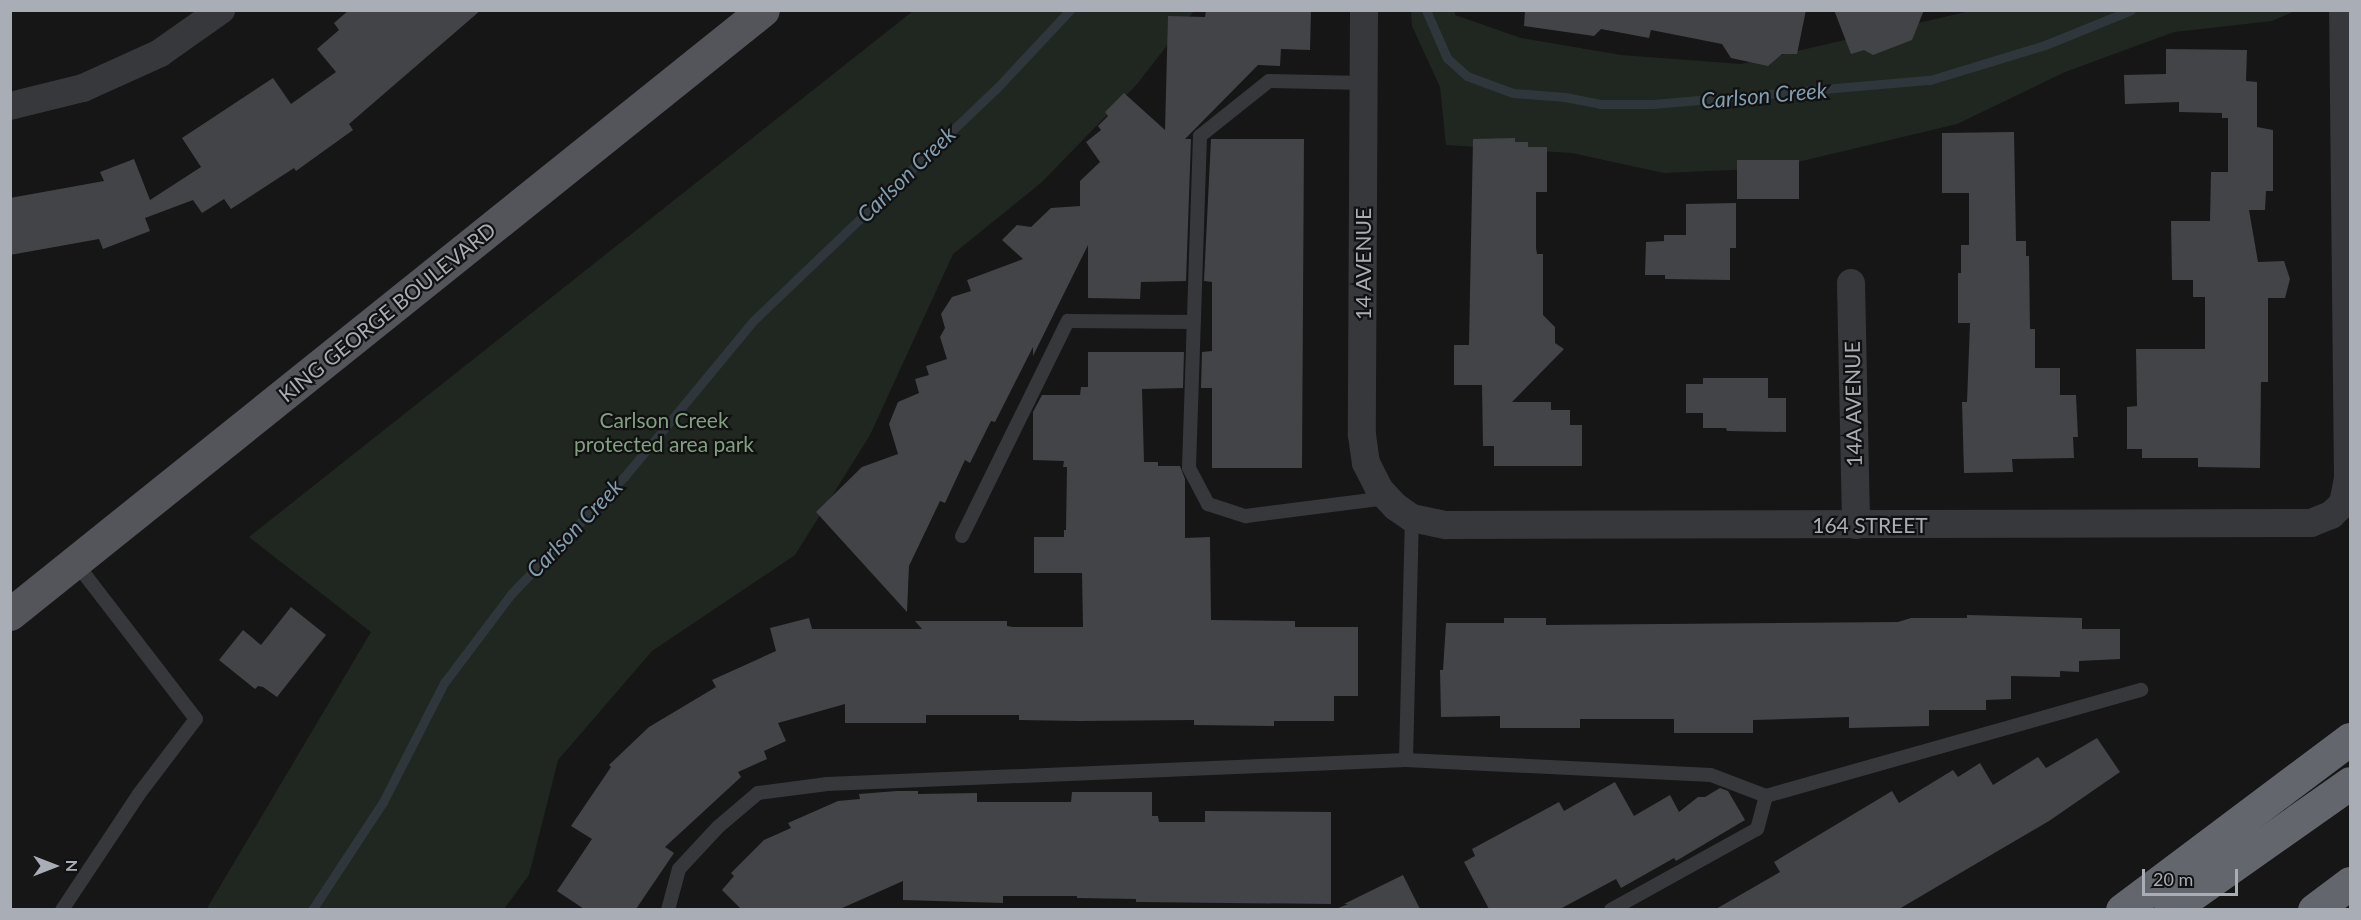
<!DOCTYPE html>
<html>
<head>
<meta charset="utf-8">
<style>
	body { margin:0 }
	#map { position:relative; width:2361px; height:920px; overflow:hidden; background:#161617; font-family:Lato,sans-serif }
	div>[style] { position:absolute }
	.green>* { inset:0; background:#202720 }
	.stream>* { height:9px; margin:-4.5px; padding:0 4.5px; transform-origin:4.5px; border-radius:4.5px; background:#2f373c }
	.building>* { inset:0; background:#434447 }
	.service>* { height:14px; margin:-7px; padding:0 7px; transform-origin:7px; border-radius:7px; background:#37383c }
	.minor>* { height:28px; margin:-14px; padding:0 14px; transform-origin:14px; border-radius:14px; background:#37383c }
	.primary>* { height:33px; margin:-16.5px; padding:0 16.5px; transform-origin:16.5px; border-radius:16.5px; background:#53555b }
	.motorway>* { height:33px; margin:-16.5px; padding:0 16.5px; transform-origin:16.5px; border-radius:16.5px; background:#63676d }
	span { translate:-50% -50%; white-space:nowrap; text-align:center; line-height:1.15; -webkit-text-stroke:4.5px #111112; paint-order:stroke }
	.street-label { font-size:21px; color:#a9aeb6 }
	.park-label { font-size:21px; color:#82a081 }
	.water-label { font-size:22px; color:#829eaf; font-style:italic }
	.frame { position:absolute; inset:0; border:12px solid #a9aeb6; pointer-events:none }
	.north { position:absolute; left:24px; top:836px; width:60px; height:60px; -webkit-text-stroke:4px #111112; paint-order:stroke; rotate:90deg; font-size:16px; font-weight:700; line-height:24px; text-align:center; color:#a9aeb6 }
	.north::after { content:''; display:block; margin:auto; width:21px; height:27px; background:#a9aeb6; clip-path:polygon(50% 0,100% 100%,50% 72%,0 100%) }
	.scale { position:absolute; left:2142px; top:869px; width:96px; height:27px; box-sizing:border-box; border:3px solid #a9aeb6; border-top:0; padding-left:8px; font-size:18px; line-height:21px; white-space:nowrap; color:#a9aeb6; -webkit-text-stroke:4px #111112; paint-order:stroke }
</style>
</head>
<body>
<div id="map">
	<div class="green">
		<div style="clip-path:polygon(913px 11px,1194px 11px,1137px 84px,1042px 182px,953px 254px,870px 435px,795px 555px,652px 651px,558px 760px,529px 875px,504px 909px,206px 910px,371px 632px,249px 537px)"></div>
		<div style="clip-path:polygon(1411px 11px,1455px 11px,1455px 15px,1521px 38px,1621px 55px,1741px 64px,1970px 11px,2295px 11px,2272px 21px,2174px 32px,2065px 72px,1957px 124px,1773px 168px,1664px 173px,1572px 153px,1446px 145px,1440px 87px,1412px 26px)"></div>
	</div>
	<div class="stream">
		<div style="left:1426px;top:10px;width:52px;rotate:66.4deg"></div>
		<div style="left:1447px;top:58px;width:27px;rotate:42deg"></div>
		<div style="left:1467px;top:76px;width:49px;rotate:20.3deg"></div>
		<div style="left:1513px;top:93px;width:52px;rotate:4.4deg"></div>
		<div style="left:1565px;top:97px;width:36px;rotate:11deg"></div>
		<div style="left:1600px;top:104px;width:53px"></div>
		<div style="left:1653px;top:104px;width:278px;rotate:-5deg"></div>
		<div style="left:1930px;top:80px;width:120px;rotate:-16.9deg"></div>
		<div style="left:2045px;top:45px;width:93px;rotate:-22.1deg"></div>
		<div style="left:312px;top:910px;width:129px;rotate:-56.7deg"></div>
		<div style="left:383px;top:802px;width:134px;rotate:-62.9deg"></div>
		<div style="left:444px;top:683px;width:111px;rotate:-53deg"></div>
		<div style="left:511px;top:594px;width:163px;rotate:-46deg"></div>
		<div style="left:624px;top:477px;width:202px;rotate:-50.4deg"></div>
		<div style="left:753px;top:321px;width:336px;rotate:-43.7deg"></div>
		<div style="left:996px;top:89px;width:108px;rotate:-46.9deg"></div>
	</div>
	<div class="building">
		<div style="clip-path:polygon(349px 10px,481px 10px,349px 124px,353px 130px,296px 171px,294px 168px,231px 209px,224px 199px,202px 213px,193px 200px,145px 218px,150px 231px,103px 249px,99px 239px,10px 255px,10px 198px,104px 181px,100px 172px,134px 159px,150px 200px,201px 167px,182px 138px,273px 78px,291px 104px,336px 72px,317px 49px,339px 30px,334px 23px)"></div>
		<div style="clip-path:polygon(1206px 10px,1311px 10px,1310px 50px,1281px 49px,1280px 66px,1258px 65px,1185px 139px,1191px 139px,1186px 281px,1141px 282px,1140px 299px,1088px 298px,1088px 245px,1033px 356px,1033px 347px,995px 422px,991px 421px,970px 463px,965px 460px,945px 503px,940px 501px,909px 566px,907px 612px,816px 512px,862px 467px,898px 454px,889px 424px,898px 402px,919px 393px,915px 379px,929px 375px,926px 366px,947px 359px,940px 337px,945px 328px,941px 314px,952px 297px,971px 291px,967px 280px,1023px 259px,1002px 240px,1017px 225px,1031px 227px,1051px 208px,1080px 206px,1080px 181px,1100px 162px,1086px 142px,1101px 130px,1098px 126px,1108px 116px,1105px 112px,1124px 93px,1165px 130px,1168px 16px,1205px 17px)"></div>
		<div style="clip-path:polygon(1525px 10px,1806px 10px,1797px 54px,1782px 54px,1768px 66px,1731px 58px,1722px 44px,1651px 30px,1649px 38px,1601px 29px,1594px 36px,1524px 26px)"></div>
		<div style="clip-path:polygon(1834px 10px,1924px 10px,1912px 40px,1873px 55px,1864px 50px,1851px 54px)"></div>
		<div style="clip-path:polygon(2166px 49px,2247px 50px,2246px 81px,2257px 82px,2257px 127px,2273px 130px,2273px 191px,2266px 191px,2265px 210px,2249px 210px,2258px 262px,2284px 261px,2290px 279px,2285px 298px,2268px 298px,2268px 382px,2261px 382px,2260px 468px,2198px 467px,2198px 458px,2142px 458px,2142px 449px,2127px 449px,2127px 407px,2137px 406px,2136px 349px,2205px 349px,2205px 297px,2193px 297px,2193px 280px,2172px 280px,2171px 221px,2210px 221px,2211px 172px,2228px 172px,2228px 118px,2222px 118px,2222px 113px,2179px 112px,2179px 102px,2125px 104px,2124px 75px,2166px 74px)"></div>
		<div style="clip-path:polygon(2014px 132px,2016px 241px,2026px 241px,2026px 256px,2029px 256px,2030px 329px,2035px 329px,2035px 368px,2060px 368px,2060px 395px,2076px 395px,2078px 437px,2073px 437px,2074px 458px,2012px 459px,2013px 472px,1964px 473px,1962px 402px,1967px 402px,1970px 323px,1958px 323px,1958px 273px,1961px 273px,1961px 245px,1969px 245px,1969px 193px,1942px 193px,1942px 133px)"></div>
		<div style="clip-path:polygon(1515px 138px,1515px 142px,1528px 142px,1528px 147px,1547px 147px,1547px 192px,1536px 192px,1536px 248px,1537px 254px,1543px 254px,1543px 315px,1555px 327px,1555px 343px,1564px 349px,1512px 402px,1551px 402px,1551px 410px,1570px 410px,1570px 425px,1582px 425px,1582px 466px,1494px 466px,1494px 446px,1483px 446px,1482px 385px,1454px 385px,1454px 345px,1469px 345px,1473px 139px)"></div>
		<div style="clip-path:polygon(1211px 139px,1304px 139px,1302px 468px,1212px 468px,1212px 388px,1201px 388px,1202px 352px,1212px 351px,1212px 282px,1204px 281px)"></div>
		<div style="clip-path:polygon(1737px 160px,1799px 160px,1799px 199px,1737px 199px)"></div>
		<div style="clip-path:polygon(1736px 203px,1736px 248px,1730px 248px,1730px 280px,1665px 279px,1665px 275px,1645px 275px,1646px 242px,1664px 241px,1664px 235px,1686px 235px,1686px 204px)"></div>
		<div style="clip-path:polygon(1088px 352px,1184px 352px,1183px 388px,1142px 389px,1144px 462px,1158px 462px,1158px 466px,1180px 466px,1185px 479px,1185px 538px,1210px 537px,1211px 620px,1295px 621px,1295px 627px,1358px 627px,1358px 696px,1334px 696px,1334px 721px,1274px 721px,1274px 726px,1194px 725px,1194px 720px,1079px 721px,1019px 720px,1019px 715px,926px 715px,926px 723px,845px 723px,845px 704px,778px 723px,786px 741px,764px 751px,767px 759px,738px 772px,741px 777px,665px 847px,674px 853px,636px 909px,584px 909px,557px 891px,592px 839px,571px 826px,611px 767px,609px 765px,649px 727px,716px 687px,712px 680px,776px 651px,770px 628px,809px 618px,812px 629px,922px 629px,915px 621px,1007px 621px,1007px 626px,1013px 627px,1083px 627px,1082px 573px,1034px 573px,1034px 537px,1064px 537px,1064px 530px,1066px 530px,1067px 467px,1063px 467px,1064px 461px,1033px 460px,1033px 412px,1042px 395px,1080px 395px,1081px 387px,1088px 387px)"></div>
		<div style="clip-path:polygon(1703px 378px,1768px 378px,1768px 398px,1786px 398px,1786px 432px,1727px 431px,1726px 428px,1703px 428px,1703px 413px,1686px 413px,1686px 384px,1703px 384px)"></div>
		<div style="clip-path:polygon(291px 607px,326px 635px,277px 697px,263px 687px,258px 686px,255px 689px,219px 660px,243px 630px,261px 645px)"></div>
		<div style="clip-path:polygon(1967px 615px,2082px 618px,2082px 629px,2120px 629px,2120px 659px,2079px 661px,2079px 672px,2060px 671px,2060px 677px,2011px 676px,2011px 699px,1986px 700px,1986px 710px,1929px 710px,1929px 726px,1849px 728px,1849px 717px,1753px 720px,1753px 733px,1674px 733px,1674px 719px,1580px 719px,1580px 728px,1500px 728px,1500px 716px,1441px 717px,1440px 670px,1443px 670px,1446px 623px,1504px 623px,1504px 618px,1546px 618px,1546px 625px,1898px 622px,1911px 618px,1967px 618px)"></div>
		<div style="clip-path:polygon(2097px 738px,2120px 772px,2049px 821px,1899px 909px,1716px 909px,1780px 872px,1774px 862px,1892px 791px,1899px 803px,1953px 770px,1958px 777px,1980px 763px,1993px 785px,2038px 757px,2046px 768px)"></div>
		<div style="clip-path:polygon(1615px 782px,1634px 816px,1670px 795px,1679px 812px,1698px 797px,1705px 797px,1720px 788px,1728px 791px,1745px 820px,1676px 861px,1674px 858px,1621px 888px,1616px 879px,1560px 909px,1489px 909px,1464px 862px,1475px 856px,1472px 849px,1559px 802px,1564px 811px)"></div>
		<div style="clip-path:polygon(897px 791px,918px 791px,918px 794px,977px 793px,977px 802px,1071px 802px,1072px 792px,1152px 792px,1152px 816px,1158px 816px,1159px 822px,1205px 822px,1205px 811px,1331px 812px,1331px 904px,1136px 902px,1136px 899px,1077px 898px,1077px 896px,1003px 896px,1003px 903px,903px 900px,903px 881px,840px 909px,741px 909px,722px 890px,734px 876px,731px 873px,764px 840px,791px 828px,788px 823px,838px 801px,860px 799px,859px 794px)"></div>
		<div style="clip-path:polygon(1403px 875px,1420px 909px,1336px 909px,1348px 904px,1344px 904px)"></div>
	</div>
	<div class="service">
		<div style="left:1364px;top:83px;width:95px;rotate:-178.8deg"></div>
		<div style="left:1269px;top:81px;width:88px;rotate:141.4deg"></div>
		<div style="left:1200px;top:136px;width:332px;rotate:91.9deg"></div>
		<div style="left:1189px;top:468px;width:41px;rotate:62.2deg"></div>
		<div style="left:1208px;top:504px;width:40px;rotate:18deg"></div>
		<div style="left:1246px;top:516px;width:142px;rotate:-7.3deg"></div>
		<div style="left:962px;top:536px;width:240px;rotate:-63.8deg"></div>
		<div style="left:1068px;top:321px;width:126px;rotate:0.5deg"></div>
		<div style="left:1406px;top:760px;width:242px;rotate:-88.6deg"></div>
		<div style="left:1766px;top:796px;width:390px;rotate:-15.8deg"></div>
		<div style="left:62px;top:910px;width:139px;rotate:-56.4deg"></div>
		<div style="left:139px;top:794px;width:94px;rotate:-52.8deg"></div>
		<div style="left:196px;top:719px;width:198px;rotate:-127.6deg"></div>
		<div style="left:668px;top:910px;width:42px;rotate:-75deg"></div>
		<div style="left:679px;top:869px;width:57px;rotate:-47.1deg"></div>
		<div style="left:718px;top:827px;width:52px;rotate:-40.4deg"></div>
		<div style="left:758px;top:793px;width:70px;rotate:-7.4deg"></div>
		<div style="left:827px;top:784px;width:579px;rotate:-2.37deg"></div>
		<div style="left:1406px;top:760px;width:305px;rotate:2.8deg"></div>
		<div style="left:1711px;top:775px;width:59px;rotate:20.9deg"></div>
		<div style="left:1766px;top:796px;width:34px;rotate:105deg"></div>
		<div style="left:1757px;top:829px;width:167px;rotate:151deg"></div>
	</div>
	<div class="minor">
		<div style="left:1364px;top:10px;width:425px;rotate:90.3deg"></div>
		<div style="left:1362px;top:435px;width:28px;rotate:82deg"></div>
		<div style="left:1366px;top:463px;width:29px;rotate:63deg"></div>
		<div style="left:1379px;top:489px;width:25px;rotate:47deg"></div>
		<div style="left:1396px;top:507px;width:19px;rotate:35deg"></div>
		<div style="left:1412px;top:518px;width:35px;rotate:12deg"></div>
		<div style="left:1446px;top:525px;width:865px;rotate:-0.13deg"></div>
		<div style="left:2311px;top:523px;width:22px;rotate:-22deg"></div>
		<div style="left:2331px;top:515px;width:16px;rotate:-43deg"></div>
		<div style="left:2343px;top:504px;width:25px;rotate:-79deg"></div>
		<div style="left:2348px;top:479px;width:469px;rotate:-90.6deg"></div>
		<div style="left:10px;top:106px;width:75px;rotate:-13.9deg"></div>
		<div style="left:83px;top:88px;width:85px;rotate:-24.4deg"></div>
		<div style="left:160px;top:53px;width:75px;rotate:-35.2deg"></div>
		<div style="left:1851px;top:283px;width:242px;rotate:88.8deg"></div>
	</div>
	<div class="primary">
		<div style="left:10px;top:614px;width:965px;rotate:-38.73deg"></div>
	</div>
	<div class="motorway">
		<div style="left:2122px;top:910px;width:285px;rotate:-36.9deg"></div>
		<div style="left:2170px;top:910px;width:220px;rotate:-35.2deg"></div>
		<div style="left:2314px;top:910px;width:45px;rotate:-36.9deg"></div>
	</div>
	<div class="street-label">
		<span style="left:1363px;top:264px;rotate:-90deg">14 AVENUE</span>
		<span style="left:387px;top:312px;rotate:-39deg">KING GEORGE BOULEVARD</span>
		<span style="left:1853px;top:404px;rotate:-91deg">14A AVENUE</span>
		<span style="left:1870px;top:525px">164 STREET</span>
	</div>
	<div class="park-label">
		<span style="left:664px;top:432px">Carlson Creek<br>protected area park</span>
	</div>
	<div class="water-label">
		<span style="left:1764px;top:95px;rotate:-5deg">Carlson Creek</span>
		<span style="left:906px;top:174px;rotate:-44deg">Carlson Creek</span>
		<span style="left:574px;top:528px;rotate:-46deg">Carlson Creek</span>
	</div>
	<div class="frame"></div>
	<div class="north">N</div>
	<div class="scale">20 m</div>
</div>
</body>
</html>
